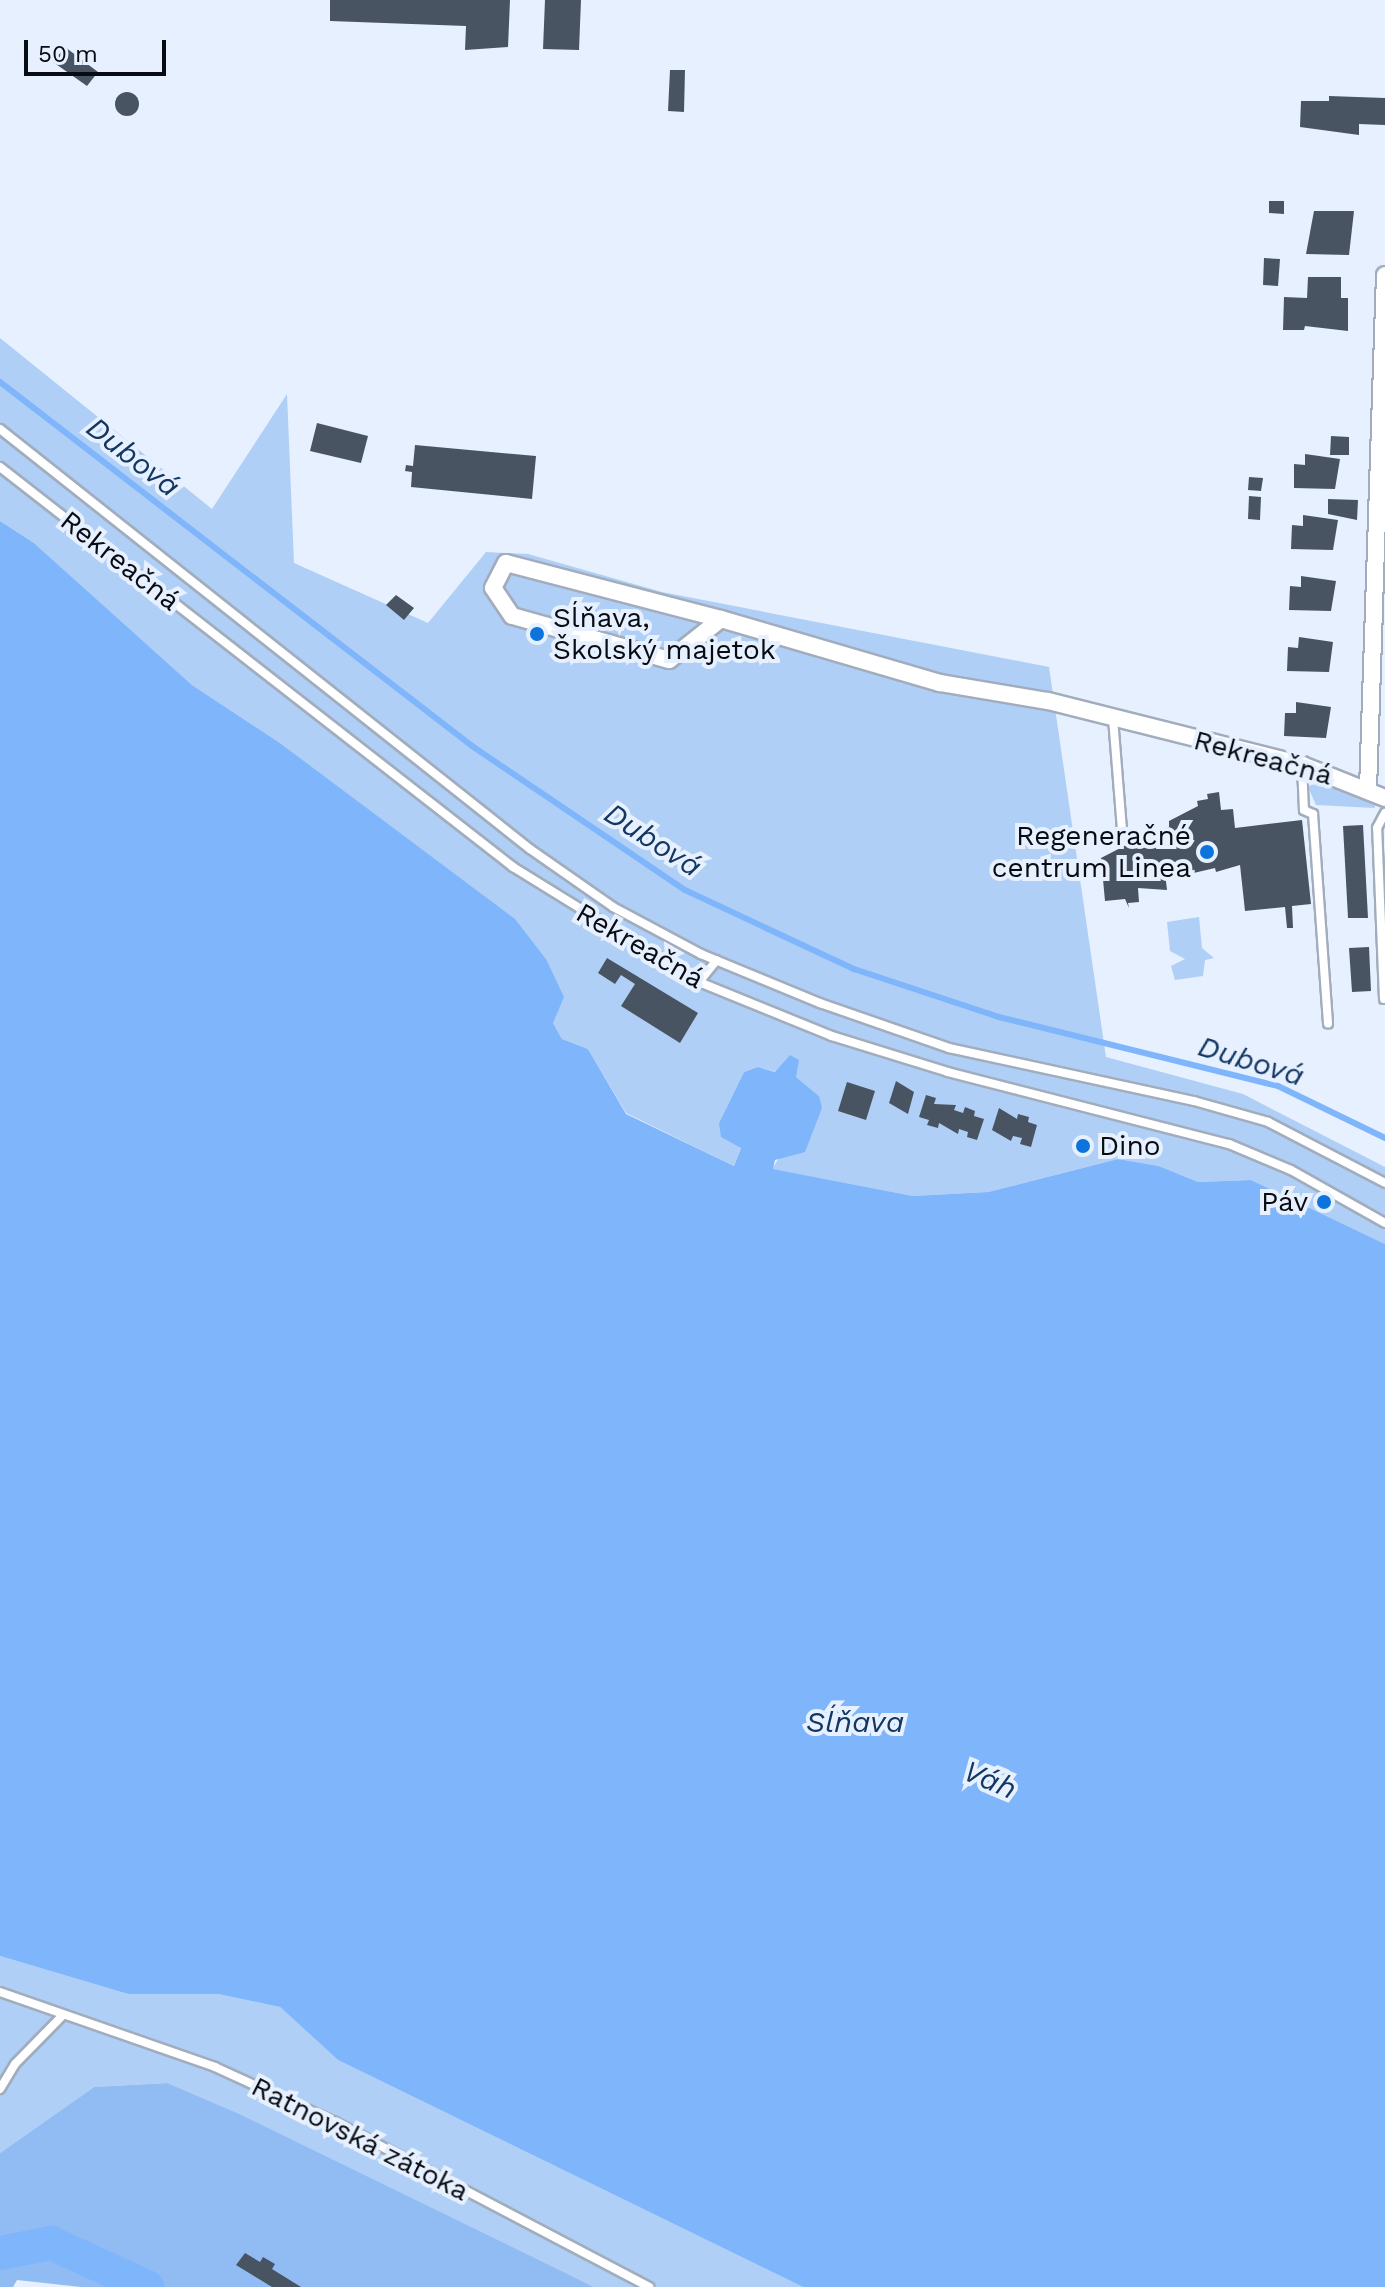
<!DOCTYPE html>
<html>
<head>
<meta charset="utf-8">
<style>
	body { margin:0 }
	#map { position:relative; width:1385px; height:2287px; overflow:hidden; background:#e6f0fe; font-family:"Work Sans",sans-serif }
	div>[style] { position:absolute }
	.green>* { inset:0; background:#b0cff6 }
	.forest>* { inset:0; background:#90bcf3 }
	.water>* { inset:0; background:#7fb5fb }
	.stream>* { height:6px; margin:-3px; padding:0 3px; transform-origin:3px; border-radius:3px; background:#7fb5fb }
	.river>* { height:34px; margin:-17px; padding:0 17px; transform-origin:17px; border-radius:17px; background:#7fb5fb }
	.building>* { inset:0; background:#495462 }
	.round { border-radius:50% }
	.roads { filter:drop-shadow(2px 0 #a1adbd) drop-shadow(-2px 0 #a1adbd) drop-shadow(0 2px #a1adbd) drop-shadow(0 -2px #a1adbd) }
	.service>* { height:8px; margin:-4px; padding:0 4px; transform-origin:4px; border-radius:4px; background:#fff }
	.minor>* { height:16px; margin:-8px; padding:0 8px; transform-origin:8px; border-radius:8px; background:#fff }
	.dots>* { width:22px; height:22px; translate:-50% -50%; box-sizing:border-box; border:4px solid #e6f0fe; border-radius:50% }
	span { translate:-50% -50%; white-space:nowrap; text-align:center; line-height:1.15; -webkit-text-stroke:8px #e6f0fe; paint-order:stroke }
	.street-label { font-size:28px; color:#080c12 }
	.poi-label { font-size:28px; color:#080c12 }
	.left { translate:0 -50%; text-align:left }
	.right { translate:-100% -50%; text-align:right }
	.water-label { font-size:30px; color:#133763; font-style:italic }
	.scale { position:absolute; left:24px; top:40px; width:142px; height:36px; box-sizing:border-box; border:4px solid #080c12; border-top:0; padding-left:10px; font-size:24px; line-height:28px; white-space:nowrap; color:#080c12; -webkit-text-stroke:6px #e6f0fe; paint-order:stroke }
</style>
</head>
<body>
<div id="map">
	<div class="green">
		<div style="clip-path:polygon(0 338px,212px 509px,287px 394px,294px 563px,428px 623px,486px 552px,528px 554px,662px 592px,1049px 667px,1106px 1057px,1243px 1094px,1385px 1167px,1385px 1244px,1251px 1180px,1198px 1182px,1159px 1166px,1118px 1159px,988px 1192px,913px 1196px,772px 1169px,819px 1096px,796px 1077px,758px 1067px,744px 1072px,719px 1123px,741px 1147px,734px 1166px,626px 1113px,588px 1049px,562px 1039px,553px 1023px,546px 959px,514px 919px,280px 743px,192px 685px,34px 543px,0 521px)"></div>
		<div style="clip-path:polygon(1323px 777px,1374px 800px,1375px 808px,1316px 805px,1308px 787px)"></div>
		<div style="clip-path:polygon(1199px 917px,1202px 948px,1214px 958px,1205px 960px,1203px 976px,1175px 980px,1171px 966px,1185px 959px,1170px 951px,1167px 922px)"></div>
		<div style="clip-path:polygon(0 1956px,128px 1994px,218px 1994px,280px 2007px,338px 2060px,803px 2287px,594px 2287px,166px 2083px,94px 2087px,0 2153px)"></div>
	</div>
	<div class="forest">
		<div style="clip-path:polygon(167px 2083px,239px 2114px,594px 2287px,81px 2287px,17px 2280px,13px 2287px,0 2287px,0 2153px,94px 2087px)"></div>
	</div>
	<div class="water">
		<div style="clip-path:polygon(0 521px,34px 543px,192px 685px,280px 743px,515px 919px,546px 959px,564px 997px,553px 1023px,562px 1039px,588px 1049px,626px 1114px,734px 1166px,741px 1148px,721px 1137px,719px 1123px,744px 1072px,758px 1067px,775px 1072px,790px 1055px,799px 1060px,796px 1077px,819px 1096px,822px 1108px,805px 1152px,775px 1160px,773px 1169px,913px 1196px,988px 1192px,1118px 1159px,1159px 1166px,1198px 1182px,1251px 1180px,1385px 1244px,1385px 2287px,803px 2287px,338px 2060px,280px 2007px,218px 1994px,128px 1994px,0 1956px)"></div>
	</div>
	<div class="stream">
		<div style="left:0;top:382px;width:596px;rotate:37.64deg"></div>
		<div style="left:472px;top:746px;width:257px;rotate:34.1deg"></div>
		<div style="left:685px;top:890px;width:187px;rotate:25.1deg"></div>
		<div style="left:854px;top:969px;width:153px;rotate:18.3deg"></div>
		<div style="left:999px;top:1017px;width:287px;rotate:13.9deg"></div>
		<div style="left:1278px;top:1086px;width:119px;rotate:25.9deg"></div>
	</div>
	<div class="river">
		<div style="left:0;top:2253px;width:52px;rotate:-11.1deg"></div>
		<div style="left:51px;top:2243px;width:106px;rotate:24.6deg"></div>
	</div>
	<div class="building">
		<div style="clip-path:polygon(330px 0,510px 0,508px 47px,465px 50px,466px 26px,330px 21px)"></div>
		<div style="clip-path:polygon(545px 0,581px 0,579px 50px,543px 49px)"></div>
		<div style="clip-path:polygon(65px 47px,98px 72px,87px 86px,53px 62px)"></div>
		<div style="clip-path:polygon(670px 70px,685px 70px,684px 112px,668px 111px)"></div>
		<div class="round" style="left:115px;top:92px;width:24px;height:24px"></div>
		<div style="clip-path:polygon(1329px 96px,1385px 98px,1385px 125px,1359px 124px,1359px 135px,1300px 127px,1301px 101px,1329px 101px)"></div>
		<div style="clip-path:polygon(1269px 201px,1284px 201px,1284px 214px,1269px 213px)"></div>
		<div style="clip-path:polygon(1314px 211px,1354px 211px,1349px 255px,1306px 254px)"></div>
		<div style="clip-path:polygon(1264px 258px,1280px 259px,1278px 286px,1263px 285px)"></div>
		<div style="clip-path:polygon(1308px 277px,1341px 277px,1341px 298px,1348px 298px,1348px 331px,1305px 326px,1304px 330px,1283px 330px,1284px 297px,1307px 298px)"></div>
		<div style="clip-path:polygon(317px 423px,368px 436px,361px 463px,310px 451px)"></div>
		<div style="clip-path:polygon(1331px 436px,1349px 437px,1349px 455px,1330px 455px)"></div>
		<div style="clip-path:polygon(415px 445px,536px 456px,532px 499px,411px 487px,412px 472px,405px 471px,406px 465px,413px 466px)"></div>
		<div style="clip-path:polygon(1305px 454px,1340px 459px,1335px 489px,1294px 488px,1294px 464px,1305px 465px)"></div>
		<div style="clip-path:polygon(1249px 477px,1263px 478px,1261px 491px,1248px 490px)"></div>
		<div style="clip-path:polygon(1249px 496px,1261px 497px,1260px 520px,1248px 519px)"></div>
		<div style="clip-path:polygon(1328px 499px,1358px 500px,1357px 520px,1328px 514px)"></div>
		<div style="clip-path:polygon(1303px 515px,1338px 520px,1333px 550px,1291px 549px,1292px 525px,1303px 526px)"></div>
		<div style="clip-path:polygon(1301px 576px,1336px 581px,1331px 611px,1289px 610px,1290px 586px,1301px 587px)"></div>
		<div style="clip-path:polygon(396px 595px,414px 608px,404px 620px,386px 605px)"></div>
		<div style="clip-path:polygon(1299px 637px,1333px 642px,1329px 672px,1287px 671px,1288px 647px,1298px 648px)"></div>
		<div style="clip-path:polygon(1296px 702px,1331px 707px,1326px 738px,1284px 736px,1285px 713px,1296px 713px)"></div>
		<div style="clip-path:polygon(1219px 792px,1221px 810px,1233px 809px,1235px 828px,1302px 820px,1311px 904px,1292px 906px,1293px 928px,1287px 928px,1285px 907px,1245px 911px,1240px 865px,1216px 872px,1215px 868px,1185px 875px,1185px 871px,1165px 873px,1167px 890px,1138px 888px,1139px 902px,1128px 903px,1129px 908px,1125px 899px,1105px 901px,1101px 858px,1130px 843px,1129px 838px,1141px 836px,1142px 842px,1151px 841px,1152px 848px,1162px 847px,1159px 828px,1169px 827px,1169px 821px,1198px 806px,1197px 801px,1208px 799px,1207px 794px)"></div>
		<div style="clip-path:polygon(1363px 825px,1368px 918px,1348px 918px,1343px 826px)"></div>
		<div style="clip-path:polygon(1369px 947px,1371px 991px,1352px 992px,1349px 948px)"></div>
		<div style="clip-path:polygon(607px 958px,698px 1013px,680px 1043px,621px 1006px,635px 984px,621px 975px,615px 984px,598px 973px)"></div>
		<div style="clip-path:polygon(896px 1081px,914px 1092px,908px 1114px,889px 1103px)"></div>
		<div style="clip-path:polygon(847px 1082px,875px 1091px,866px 1120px,838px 1111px)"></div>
		<div style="clip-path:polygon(926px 1095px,936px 1098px,934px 1104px,956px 1105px,954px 1110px,963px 1113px,965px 1107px,975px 1111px,974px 1116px,984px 1119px,977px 1140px,967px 1137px,968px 1132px,959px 1129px,958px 1134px,939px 1123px,938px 1128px,927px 1125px,929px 1120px,919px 1117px)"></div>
		<div style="clip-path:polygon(999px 1108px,1017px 1119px,1018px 1114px,1029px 1117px,1028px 1122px,1037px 1125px,1031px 1147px,1020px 1144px,1022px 1138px,1013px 1136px,1011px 1141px,992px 1130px)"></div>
		<div style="clip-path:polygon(245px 2253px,260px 2262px,263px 2257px,275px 2264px,272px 2269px,301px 2287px,272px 2287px,236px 2265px)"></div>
	</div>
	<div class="roads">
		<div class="service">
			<div style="left:0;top:429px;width:676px;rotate:38.4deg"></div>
			<div style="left:530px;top:849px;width:101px;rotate:34.9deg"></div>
			<div style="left:613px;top:907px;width:100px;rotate:28.1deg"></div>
			<div style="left:701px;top:954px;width:129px;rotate:22.4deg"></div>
			<div style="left:820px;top:1003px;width:137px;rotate:19.2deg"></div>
			<div style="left:949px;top:1048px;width:251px;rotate:12.2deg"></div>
			<div style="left:1194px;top:1101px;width:77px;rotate:15.8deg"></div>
			<div style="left:1268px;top:1122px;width:132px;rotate:27.5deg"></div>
			<div style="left:0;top:467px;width:651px;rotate:37.94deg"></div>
			<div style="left:513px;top:867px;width:219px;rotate:31.7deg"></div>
			<div style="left:699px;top:982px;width:144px;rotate:22.1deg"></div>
			<div style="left:832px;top:1036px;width:121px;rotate:17.2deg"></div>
			<div style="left:948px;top:1072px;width:290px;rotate:14.4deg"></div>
			<div style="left:1229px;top:1144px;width:67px;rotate:22.8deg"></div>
			<div style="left:1291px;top:1170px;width:108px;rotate:29.4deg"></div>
			<div style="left:1113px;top:718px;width:111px;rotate:85.4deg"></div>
			<div style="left:1302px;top:766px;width:44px;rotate:87.4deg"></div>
			<div style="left:1304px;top:810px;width:10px;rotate:24deg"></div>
			<div style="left:1313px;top:814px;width:210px;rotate:85.9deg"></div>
			<div style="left:699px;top:982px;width:28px;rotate:-51deg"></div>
			<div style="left:1384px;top:999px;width:171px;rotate:-92.3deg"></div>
			<div style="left:1377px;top:828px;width:17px;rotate:-62deg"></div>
			<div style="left:0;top:1992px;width:228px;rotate:19.2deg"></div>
			<div style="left:215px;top:2067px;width:132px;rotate:24.6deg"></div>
			<div style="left:335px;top:2122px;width:355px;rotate:27.7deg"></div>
			<div style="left:0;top:2089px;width:29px;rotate:-59deg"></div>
			<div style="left:15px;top:2064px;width:66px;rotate:-45.6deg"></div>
		</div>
		<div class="minor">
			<div style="left:721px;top:619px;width:66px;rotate:141.7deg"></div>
			<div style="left:669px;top:660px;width:163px;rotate:-164.3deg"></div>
			<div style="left:512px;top:616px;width:34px;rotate:-124deg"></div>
			<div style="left:493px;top:588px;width:28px;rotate:-63deg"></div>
			<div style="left:506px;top:563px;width:222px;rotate:14.6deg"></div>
			<div style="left:721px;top:619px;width:228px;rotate:16.3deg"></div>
			<div style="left:940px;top:683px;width:109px;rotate:9.5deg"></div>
			<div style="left:1048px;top:701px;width:262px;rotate:14.1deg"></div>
			<div style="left:1302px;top:765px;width:89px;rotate:21.7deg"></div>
			<div style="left:1368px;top:790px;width:515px;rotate:-88.11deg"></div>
		</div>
	</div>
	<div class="dots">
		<div style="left:537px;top:634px;background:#0c74dc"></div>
		<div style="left:1207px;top:852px;background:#0c74dc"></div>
		<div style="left:1083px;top:1146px;background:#0c74dc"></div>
		<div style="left:1324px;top:1202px;background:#0c74dc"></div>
	</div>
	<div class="street-label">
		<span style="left:120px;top:561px;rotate:38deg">Rekreačná</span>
		<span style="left:1263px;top:758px;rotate:15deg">Rekreačná</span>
		<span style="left:640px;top:946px;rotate:30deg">Rekreačná</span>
		<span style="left:360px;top:2139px;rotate:27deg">Ratnovská zátoka</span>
	</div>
	<div class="poi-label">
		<span class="left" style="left:553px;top:634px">Sĺňava,<br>Školský majetok</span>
		<span class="right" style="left:1191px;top:852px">Regeneračné<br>centrum Linea</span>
		<span class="left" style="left:1099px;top:1146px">Dino</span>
		<span class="right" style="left:1308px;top:1202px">Páv</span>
	</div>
	<div class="water-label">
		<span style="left:133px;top:457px;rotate:38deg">Dubová</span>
		<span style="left:653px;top:840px;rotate:33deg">Dubová</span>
		<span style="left:1251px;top:1061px;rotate:17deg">Dubová</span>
		<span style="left:855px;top:1722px">Sĺňava</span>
		<span style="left:990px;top:1780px;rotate:23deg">Váh</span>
	</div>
	<div class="scale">50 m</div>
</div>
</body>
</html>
